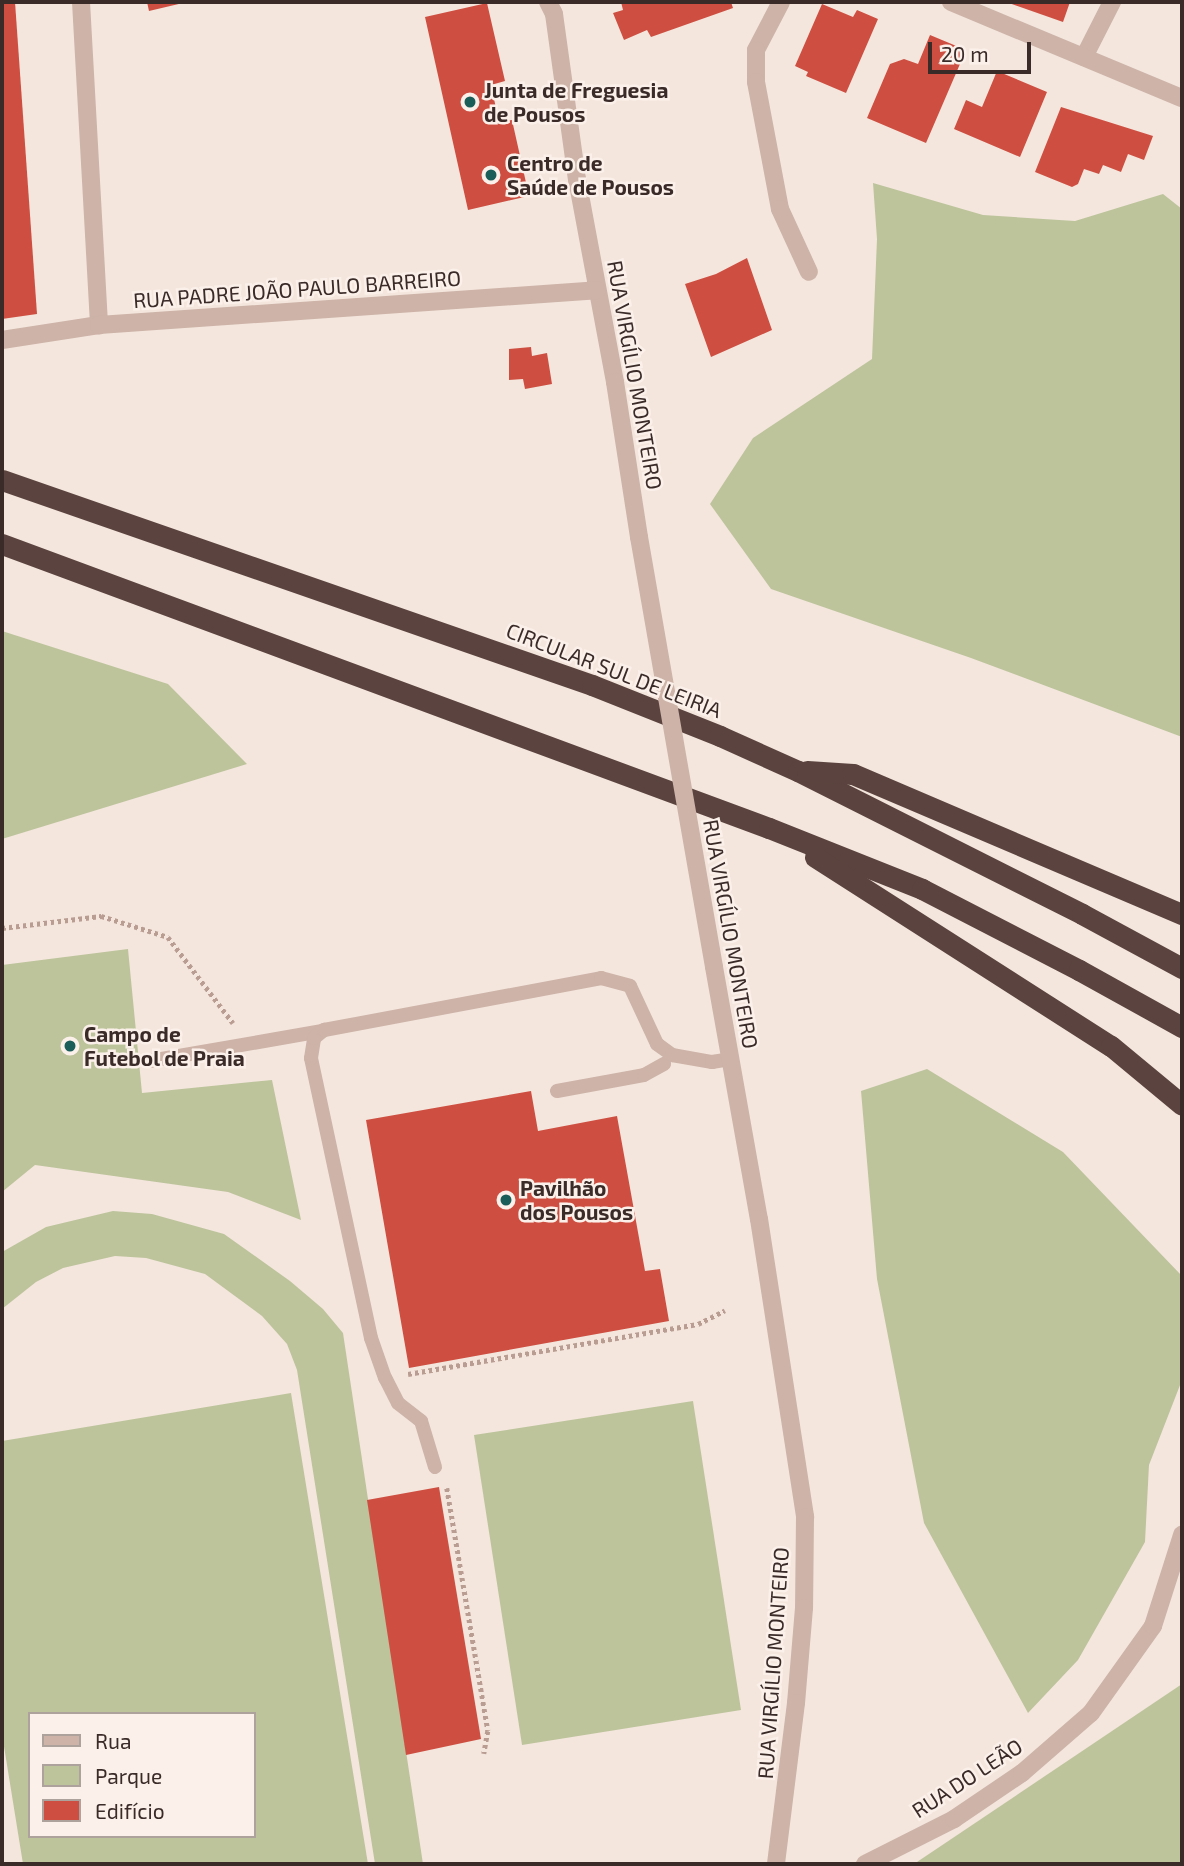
<!DOCTYPE html>
<html>
<head>
<meta charset="utf-8">
<style>
	body { margin:0 }
	#map { position:relative; width:1184px; height:1866px; overflow:hidden; background:#f4e6dd; font-family:"Exo 2",sans-serif }
	div>[style] { position:absolute }
	.green>* { inset:0; background:#bdc49c }
	.building>* { inset:0; background:#ce4f41 }
	.path>* { height:4.5px; margin-top:-2.25px; transform-origin:0; background:repeating-linear-gradient(90deg,#b99d92 0 3.5px,transparent 0 7px) }
	.service>* { height:14px; margin:-7px; padding:0 7px; transform-origin:7px; border-radius:7px; background:#cdb3a8 }
	.minor>* { height:18px; margin:-9px; padding:0 9px; transform-origin:9px; border-radius:9px; background:#cdb3a8 }
	.tertiary>* { height:18px; margin:-9px; padding:0 9px; transform-origin:9px; border-radius:9px; background:#cdb3a8 }
	.motorway>* { height:21px; margin:-10.5px; padding:0 10.5px; transform-origin:10.5px; border-radius:10.5px; background:#5b443f }
	.minor-bridge>* { height:18px; margin:-9px; padding:0 9px; transform-origin:9px; border-radius:9px; background:#cdb3a8 }
	.dots>* { width:19px; height:19px; translate:-50% -50%; box-sizing:border-box; border:4px solid #fbf1ea; border-radius:50% }
	span { translate:-50% -50%; white-space:nowrap; text-align:center; line-height:1.15; -webkit-text-stroke:5px #fbf1ea; paint-order:stroke }
	.poi-label { font-size:21px; color:#3a2b29; font-weight:700 }
	.left { translate:0 -50%; text-align:left }
	.street-label { font-size:21px; color:#3a2b29 }
	.frame { position:absolute; inset:0; border:4px solid #3a2b29; pointer-events:none }
	.legend { position:absolute; left:28px; top:1712px; width:228px; height:126px; box-sizing:border-box; background:#fbf1ea; border:2px solid #aea29d; margin:0; padding:9px 12px; list-style:none; font-size:21px; color:#3a2b29 }
	.legend li { display:flex; align-items:center; gap:14px; height:35px }
	.legend b { width:35px; border:2px solid #aea29d }
	.scale { position:absolute; left:928px; top:42px; width:103px; height:32px; box-sizing:border-box; border:4px solid #3a2b29; border-top:0; padding-left:9px; font-size:21px; line-height:24px; white-space:nowrap; color:#3a2b29; -webkit-text-stroke:5px #fbf1ea; paint-order:stroke }
</style>
</head>
<body>
<div id="map">
	<div class="green">
		<div style="clip-path:polygon(873px 183px,983px 215px,1075px 221px,1163px 194px,1182px 209px,1182px 737px,971px 658px,771px 589px,710px 504px,753px 438px,872px 359px,877px 239px)"></div>
		<div style="clip-path:polygon(2px 631px,168px 684px,247px 764px,2px 839px)"></div>
		<div style="clip-path:polygon(128px 949px,142px 1093px,272px 1080px,301px 1220px,228px 1192px,35px 1165px,2px 1192px,2px 965px)"></div>
		<div style="clip-path:polygon(927px 1069px,1063px 1152px,1182px 1276px,1182px 1380px,1149px 1465px,1145px 1542px,1078px 1660px,1028px 1713px,924px 1523px,877px 1279px,861px 1091px)"></div>
		<div style="clip-path:polygon(113px 1211px,152px 1214px,224px 1234px,290px 1281px,323px 1309px,343px 1333px,423px 1864px,375px 1864px,297px 1370px,287px 1344px,262px 1316px,205px 1274px,146px 1258px,115px 1256px,63px 1268px,36px 1282px,2px 1309px,2px 1252px,46px 1227px)"></div>
		<div style="clip-path:polygon(evenodd,291px 1393px,368px 1864px,23px 1864px,2px 1734px,2px 1441px,291px 1393px,30px 1714px,254px 1714px,254px 1836px,30px 1836px,30px 1714px)"></div>
		<div style="clip-path:polygon(693px 1401px,741px 1710px,522px 1745px,474px 1435px)"></div>
		<div style="clip-path:polygon(1182px 1684px,1182px 1864px,914px 1864px)"></div>
	</div>
	<div class="building">
		<div style="clip-path:polygon(2px 2px,15px 2px,37px 314px,2px 319px)"></div>
		<div style="clip-path:polygon(147px 2px,183px 2px,183px 3px,149px 11px)"></div>
		<div style="clip-path:polygon(621px 2px,731px 2px,733px 8px,651px 37px,647px 30px,624px 40px,613px 13px,623px 10px)"></div>
		<div style="clip-path:polygon(1006px 2px,1070px 2px,1063px 22px)"></div>
		<div style="clip-path:polygon(487px 3px,505px 81px,491px 85px,499px 122px,512px 120px,529px 196px,468px 210px,425px 17px)"></div>
		<div style="clip-path:polygon(822px 4px,853px 17px,857px 10px,878px 19px,846px 93px,806px 76px,808px 72px,795px 66px)"></div>
		<div style="clip-path:polygon(930px 35px,966px 50px,926px 143px,867px 118px,890px 64px,904px 59px,918px 64px)"></div>
		<div style="clip-path:polygon(997px 71px,1047px 92px,1020px 157px,954px 129px,966px 100px,982px 107px)"></div>
		<div style="clip-path:polygon(1061px 107px,1153px 136px,1144px 160px,1128px 154px,1121px 172px,1103px 165px,1099px 174px,1084px 169px,1078px 184px,1072px 187px,1035px 172px)"></div>
		<div style="clip-path:polygon(747px 258px,772px 330px,711px 357px,685px 284px,716px 274px)"></div>
		<div style="clip-path:polygon(531px 347px,532px 356px,547px 353px,552px 384px,525px 389px,523px 379px,509px 380px,509px 349px)"></div>
		<div style="clip-path:polygon(531px 1091px,538px 1131px,617px 1116px,645px 1271px,660px 1269px,669px 1321px,409px 1368px,366px 1120px)"></div>
		<div style="clip-path:polygon(439px 1487px,481px 1739px,406px 1755px,367px 1500px)"></div>
	</div>
	<div class="path">
		<div style="left:2px;top:928px;width:100px;rotate:-6.9deg"></div>
		<div style="left:101px;top:916px;width:70px;rotate:17.4deg"></div>
		<div style="left:168px;top:937px;width:108px;rotate:52.9deg"></div>
		<div style="left:408px;top:1374px;width:294px;rotate:-9.8deg"></div>
		<div style="left:698px;top:1324px;width:30px;rotate:-27deg"></div>
		<div style="left:447px;top:1488px;width:246px;rotate:80.4deg"></div>
		<div style="left:488px;top:1731px;width:23px;rotate:100deg"></div>
	</div>
	<div class="service">
		<div style="left:150px;top:1061px;width:175px;rotate:-9.9deg"></div>
		<div style="left:557px;top:1091px;width:88px;rotate:-10.4deg"></div>
		<div style="left:644px;top:1075px;width:23px;rotate:-29deg"></div>
		<div style="left:435px;top:1467px;width:48px;rotate:-106.9deg"></div>
		<div style="left:421px;top:1421px;width:29px;rotate:-142deg"></div>
		<div style="left:398px;top:1403px;width:28px;rotate:-117deg"></div>
		<div style="left:385px;top:1378px;width:42px;rotate:-109.3deg"></div>
		<div style="left:371px;top:1338px;width:286px;rotate:-102.1deg"></div>
		<div style="left:311px;top:1058px;width:20px;rotate:-81deg"></div>
		<div style="left:314px;top:1038px;width:13px;rotate:-39deg"></div>
		<div style="left:324px;top:1030px;width:282px;rotate:-10.6deg"></div>
		<div style="left:601px;top:978px;width:30px;rotate:15deg"></div>
		<div style="left:630px;top:986px;width:64px;rotate:65deg"></div>
		<div style="left:657px;top:1044px;width:19px;rotate:36deg"></div>
		<div style="left:672px;top:1055px;width:41px;rotate:9.9deg"></div>
		<div style="left:712px;top:1062px;width:18px;rotate:-9deg"></div>
	</div>
	<div class="minor">
		<div style="left:81px;top:2px;width:324px;rotate:86.8deg"></div>
		<div style="left:548px;top:2px;width:13px;rotate:63deg"></div>
		<div style="left:554px;top:14px;width:167px;rotate:82.1deg"></div>
		<div style="left:577px;top:179px;width:207px;rotate:79.4deg"></div>
		<div style="left:615px;top:382px;width:157px;rotate:81.2deg"></div>
		<div style="left:781px;top:2px;width:54px;rotate:117.5deg"></div>
		<div style="left:756px;top:50px;width:32px;rotate:90deg"></div>
		<div style="left:756px;top:82px;width:129px;rotate:79.3deg"></div>
		<div style="left:780px;top:209px;width:69px;rotate:65.3deg"></div>
		<div style="left:1084px;top:57px;width:62px;rotate:-63deg"></div>
		<div style="left:2px;top:340px;width:98px;rotate:-8.8deg"></div>
		<div style="left:99px;top:325px;width:499px;rotate:-4deg"></div>
		<div style="left:714px;top:967px;width:256px;rotate:79.9deg"></div>
		<div style="left:759px;top:1219px;width:302px;rotate:81.2deg"></div>
		<div style="left:805px;top:1517px;width:91px;rotate:90.6deg"></div>
		<div style="left:804px;top:1608px;width:95px;rotate:94.8deg"></div>
		<div style="left:796px;top:1703px;width:162px;rotate:97.1deg"></div>
		<div style="left:865px;top:1864px;width:100px;rotate:-26.8deg"></div>
		<div style="left:954px;top:1819px;width:82px;rotate:-34.1deg"></div>
		<div style="left:1022px;top:1773px;width:91px;rotate:-41deg"></div>
		<div style="left:1091px;top:1713px;width:107px;rotate:-54.5deg"></div>
		<div style="left:1153px;top:1626px;width:96px;rotate:-72.3deg"></div>
	</div>
	<div class="tertiary">
		<div style="left:951px;top:2px;width:250px;rotate:22.6deg"></div>
	</div>
	<div class="motorway">
		<div style="left:2px;top:480px;width:625px;rotate:19.16deg"></div>
		<div style="left:592px;top:685px;width:138px;rotate:21.7deg"></div>
		<div style="left:720px;top:736px;width:85px;rotate:24.2deg"></div>
		<div style="left:798px;top:771px;width:318px;rotate:26.7deg"></div>
		<div style="left:1082px;top:914px;width:114px;rotate:28.4deg"></div>
		<div style="left:2px;top:544px;width:818px;rotate:20.32deg"></div>
		<div style="left:769px;top:828px;width:165px;rotate:21.7deg"></div>
		<div style="left:922px;top:889px;width:177px;rotate:27.3deg"></div>
		<div style="left:1079px;top:970px;width:118px;rotate:29deg"></div>
		<div style="left:807px;top:771px;width:46px;rotate:3.7deg"></div>
		<div style="left:853px;top:774px;width:358px;rotate:23.1deg"></div>
		<div style="left:815px;top:857px;width:351px;rotate:32.6deg"></div>
		<div style="left:1111px;top:1046px;width:92px;rotate:39.7deg"></div>
	</div>
	<div class="minor-bridge">
		<div style="left:639px;top:537px;width:436px;rotate:80.1deg"></div>
	</div>
	<div class="dots">
		<div style="left:470px;top:102px;background:#1b5e59"></div>
		<div style="left:491px;top:175px;background:#1b5e59"></div>
		<div style="left:70px;top:1046px;background:#1b5e59"></div>
		<div style="left:506px;top:1200px;background:#1b5e59"></div>
	</div>
	<div class="poi-label">
		<span class="left" style="left:484px;top:102px">Junta de Freguesia<br>de Pousos</span>
		<span class="left" style="left:507px;top:175px">Centro de<br>Saúde de Pousos</span>
		<span class="left" style="left:84px;top:1046px">Campo de<br>Futebol de Praia</span>
		<span class="left" style="left:520px;top:1200px">Pavilhão<br>dos Pousos</span>
	</div>
	<div class="street-label">
		<span style="left:297px;top:289px;rotate:-4deg">RUA PADRE JOÃO PAULO BARREIRO</span>
		<span style="left:635px;top:375px;rotate:80deg">RUA VIRGÍLIO MONTEIRO</span>
		<span style="left:614px;top:670px;rotate:21deg">CIRCULAR SUL DE LEIRIA</span>
		<span style="left:731px;top:934px;rotate:80deg">RUA VIRGÍLIO MONTEIRO</span>
		<span style="left:773px;top:1663px;rotate:-86deg">RUA VIRGÍLIO MONTEIRO</span>
		<span style="left:967px;top:1778px;rotate:-33deg">RUA DO LEÃO</span>
	</div>
	<div class="frame"></div>
	<ul class="legend">
	<li><b style="height:9px;background:#cdb3a8"></b>Rua</li>
	<li><b style="height:19px;background:#bdc49c"></b>Parque</li>
	<li><b style="height:19px;background:#ce4f41"></b>Edifício</li>
	</ul>
	<div class="scale">20 m</div>
</div>
</body>
</html>
